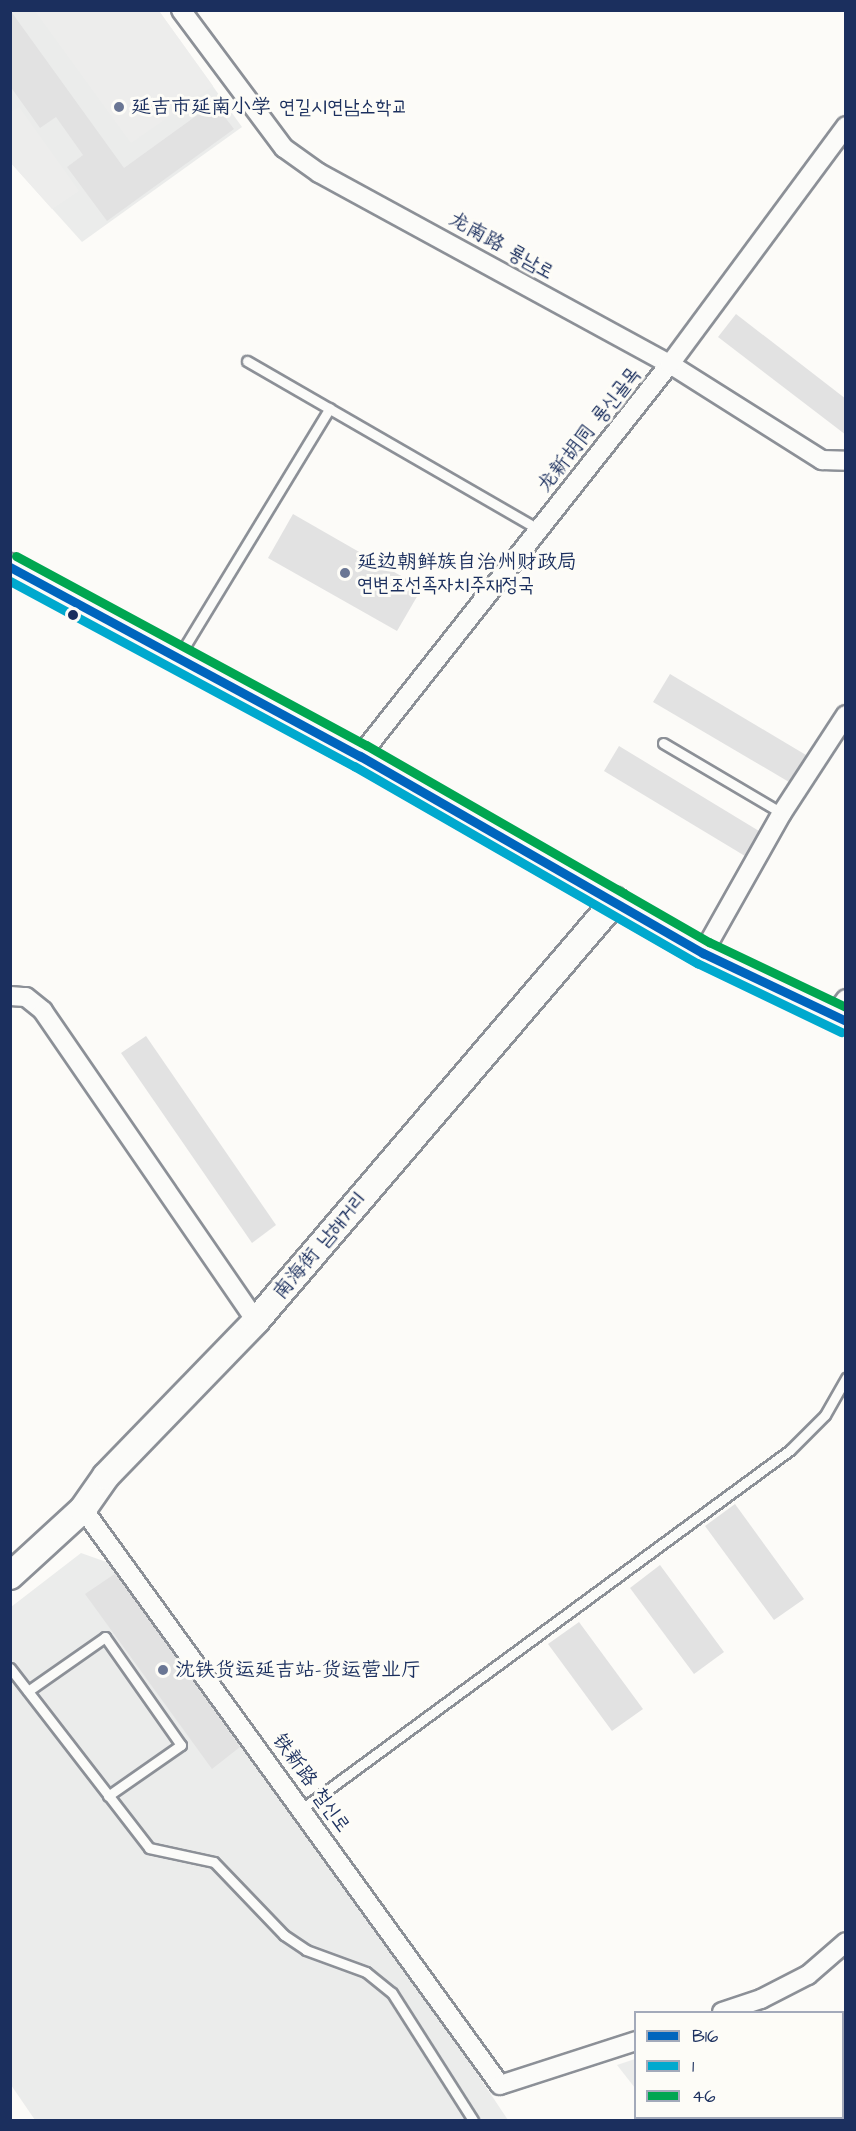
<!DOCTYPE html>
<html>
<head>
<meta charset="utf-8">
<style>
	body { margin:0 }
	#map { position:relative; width:856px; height:2131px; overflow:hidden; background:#fcfbf8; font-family:"Architects Daughter","LXGW WenKai TC","Poor Story",sans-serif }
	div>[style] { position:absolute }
	.built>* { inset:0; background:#ebeceb }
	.green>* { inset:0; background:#ededec }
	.building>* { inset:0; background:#e2e2e2 }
	.roads { filter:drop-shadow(2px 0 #8c9097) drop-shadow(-2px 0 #8c9097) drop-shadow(0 2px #8c9097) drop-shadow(0 -2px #8c9097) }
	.lane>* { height:9px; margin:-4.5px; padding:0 4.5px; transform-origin:4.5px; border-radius:4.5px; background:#fbfbf9 }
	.street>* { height:18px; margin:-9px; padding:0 9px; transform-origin:9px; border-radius:9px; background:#fbfbf9 }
	.secondary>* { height:26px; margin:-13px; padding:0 13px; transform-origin:13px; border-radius:13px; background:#fbfbf9 }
	.bus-1>* { height:9px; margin:-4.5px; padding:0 4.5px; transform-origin:4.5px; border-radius:4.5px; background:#0065bd }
	.bus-2>* { height:9px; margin:-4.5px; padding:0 4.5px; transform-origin:4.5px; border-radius:4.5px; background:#00a9ce }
	.bus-3>* { height:9px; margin:-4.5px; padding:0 4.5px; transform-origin:4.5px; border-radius:4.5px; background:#00a651 }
	.dots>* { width:16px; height:16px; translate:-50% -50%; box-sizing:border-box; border:3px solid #fdfcf7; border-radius:50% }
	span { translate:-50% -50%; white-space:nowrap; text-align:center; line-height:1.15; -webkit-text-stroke:6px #fdfcf7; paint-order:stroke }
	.poi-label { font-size:20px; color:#1b2f5e }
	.left { translate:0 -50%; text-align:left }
	.street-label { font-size:20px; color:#1b2f5e }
	.frame { position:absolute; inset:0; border:12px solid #1b2f5e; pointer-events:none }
	.legend { position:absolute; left:634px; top:2011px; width:210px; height:108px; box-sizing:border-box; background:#fdfcf7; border:2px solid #a3aaba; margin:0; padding:8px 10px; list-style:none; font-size:18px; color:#1b2f5e }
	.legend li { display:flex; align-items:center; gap:12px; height:30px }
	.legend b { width:30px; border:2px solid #a3aaba }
</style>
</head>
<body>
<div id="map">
	<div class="built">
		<div style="clip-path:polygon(10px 11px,159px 11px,242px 127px,82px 242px,11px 163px)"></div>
		<div style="clip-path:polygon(81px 1553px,112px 1564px,369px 1924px,376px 1922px,508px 2120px,35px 2120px,11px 2085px,11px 1607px)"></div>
		<div style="clip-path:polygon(635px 2059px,636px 2059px,635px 2088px,617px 2065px)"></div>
		<div style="clip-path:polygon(639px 2118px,825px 2118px,827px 2120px,635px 2120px)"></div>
	</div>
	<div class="green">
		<div style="clip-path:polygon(35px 11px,159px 11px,213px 86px,131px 143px)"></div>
		<div style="clip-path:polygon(19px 107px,79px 191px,52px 209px,11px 163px,11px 112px)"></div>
	</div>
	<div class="building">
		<div style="clip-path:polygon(10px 10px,124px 168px,214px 103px,234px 129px,107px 221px,67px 167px,83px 155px,56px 117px,40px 128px,10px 86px)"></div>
		<div style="clip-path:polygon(736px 314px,846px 399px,846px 435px,718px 337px)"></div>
		<div style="clip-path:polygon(293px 514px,422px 588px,397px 631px,268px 558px)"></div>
		<div style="clip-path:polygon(670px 674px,806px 755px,789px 782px,653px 702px)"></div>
		<div style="clip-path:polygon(619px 746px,759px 831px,745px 856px,604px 771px)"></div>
		<div style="clip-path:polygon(146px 1036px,276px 1225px,252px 1243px,121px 1053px)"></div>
		<div style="clip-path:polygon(735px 1504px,804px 1599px,774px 1620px,705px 1526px)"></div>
		<div style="clip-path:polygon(660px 1565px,724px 1652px,694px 1674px,630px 1588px)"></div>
		<div style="clip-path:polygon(116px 1573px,240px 1747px,212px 1769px,85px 1594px)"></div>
		<div style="clip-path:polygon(579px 1622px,643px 1709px,612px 1731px,548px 1644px)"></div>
	</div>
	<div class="roads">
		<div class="lane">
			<div style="left:247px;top:361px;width:338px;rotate:30deg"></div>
			<div style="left:179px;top:656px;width:290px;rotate:-58.7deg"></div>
			<div style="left:663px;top:743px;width:138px;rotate:30.5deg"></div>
			<div style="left:10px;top:1668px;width:227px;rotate:52.3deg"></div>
			<div style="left:149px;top:1848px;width:66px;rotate:12.2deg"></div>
			<div style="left:214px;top:1862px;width:101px;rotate:46.2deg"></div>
			<div style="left:284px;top:1935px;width:27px;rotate:34deg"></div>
			<div style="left:306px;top:1950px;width:64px;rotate:20.1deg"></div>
			<div style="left:366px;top:1972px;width:33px;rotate:39deg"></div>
			<div style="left:392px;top:1993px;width:151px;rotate:57.5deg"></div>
			<div style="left:28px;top:1691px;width:94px;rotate:-35deg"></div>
			<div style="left:105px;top:1637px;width:132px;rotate:54.9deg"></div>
			<div style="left:181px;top:1745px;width:89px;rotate:145.1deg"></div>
			<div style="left:303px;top:1808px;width:604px;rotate:-36.32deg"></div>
			<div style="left:790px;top:1450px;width:49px;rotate:-45deg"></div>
			<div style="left:825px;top:1415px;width:43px;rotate:-60.4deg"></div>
		</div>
		<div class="street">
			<div style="left:181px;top:10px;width:172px;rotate:53.3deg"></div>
			<div style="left:284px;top:148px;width:43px;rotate:35.5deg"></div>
			<div style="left:319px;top:173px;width:400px;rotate:28.6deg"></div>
			<div style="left:670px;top:364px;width:180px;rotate:32.3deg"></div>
			<div style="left:822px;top:460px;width:24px;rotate:2deg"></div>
			<div style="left:360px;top:756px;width:500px;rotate:-51.7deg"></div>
			<div style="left:670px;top:364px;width:296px;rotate:-53.5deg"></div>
			<div style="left:703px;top:953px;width:161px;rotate:-60.6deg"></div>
			<div style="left:782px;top:813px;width:117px;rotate:-56.9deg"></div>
			<div style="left:10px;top:996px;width:16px;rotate:4deg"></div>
			<div style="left:26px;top:997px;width:22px;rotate:39deg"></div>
			<div style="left:43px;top:1011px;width:376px;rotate:55.5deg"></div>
			<div style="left:834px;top:1015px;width:20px;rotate:-53deg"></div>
			<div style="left:83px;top:1509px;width:711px;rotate:54.1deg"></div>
			<div style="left:500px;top:2085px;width:143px;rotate:-17.9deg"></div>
			<div style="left:722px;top:2012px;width:41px;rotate:-18.4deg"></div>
			<div style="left:761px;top:1999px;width:53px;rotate:-27.1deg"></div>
			<div style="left:808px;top:1975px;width:50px;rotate:-41deg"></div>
		</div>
		<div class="secondary">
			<div style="left:10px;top:567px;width:398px;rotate:28.4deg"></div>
			<div style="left:360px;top:756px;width:396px;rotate:29.9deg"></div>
			<div style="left:703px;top:953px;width:158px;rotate:25.4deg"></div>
			<div style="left:10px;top:1576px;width:99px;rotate:-42.5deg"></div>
			<div style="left:83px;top:1509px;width:40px;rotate:-55.1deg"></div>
			<div style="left:106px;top:1476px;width:216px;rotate:-45.9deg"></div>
			<div style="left:256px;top:1321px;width:553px;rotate:-49.48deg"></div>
		</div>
	</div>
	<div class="bus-1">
		<div style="left:10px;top:567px;width:398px;rotate:28.4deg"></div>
		<div style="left:360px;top:756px;width:396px;rotate:29.9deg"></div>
		<div style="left:703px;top:953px;width:158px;rotate:25.4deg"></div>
	</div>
	<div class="bus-2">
		<div style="left:10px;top:581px;width:391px;rotate:28.3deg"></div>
		<div style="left:354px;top:766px;width:396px;rotate:29.9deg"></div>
		<div style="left:697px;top:963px;width:160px;rotate:25.6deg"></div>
	</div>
	<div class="bus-3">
		<div style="left:16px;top:556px;width:398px;rotate:28.4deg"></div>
		<div style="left:366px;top:745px;width:396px;rotate:29.9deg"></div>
		<div style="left:709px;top:942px;width:152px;rotate:25.4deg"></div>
	</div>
	<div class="dots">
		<div style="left:119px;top:107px;background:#6a7694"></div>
		<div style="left:345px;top:573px;background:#6a7694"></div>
		<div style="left:73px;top:615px;background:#1b2f5e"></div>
		<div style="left:163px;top:1670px;background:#6a7694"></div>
	</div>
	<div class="poi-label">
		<span class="left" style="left:131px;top:107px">延吉市延南小学 연길시연남소학교</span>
		<span class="left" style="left:357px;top:574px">延边朝鲜族自治州财政局<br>연변조선족자치주재정국</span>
		<span class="left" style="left:175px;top:1670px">沈铁货运延吉站-货运营业厅</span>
	</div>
	<div class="street-label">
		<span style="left:501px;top:246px;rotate:29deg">龙南路 룡남로</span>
		<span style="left:589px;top:430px;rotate:-52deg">龙新胡同 룡신골목</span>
		<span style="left:320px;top:1246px;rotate:-50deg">南海街 남해거리</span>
		<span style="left:311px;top:1783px;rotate:54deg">铁新路 철신로</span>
	</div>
	<div class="frame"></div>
	<ul class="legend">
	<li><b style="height:8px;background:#0065bd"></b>B16</li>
	<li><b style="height:8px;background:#00a9ce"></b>1</li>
	<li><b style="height:8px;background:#00a651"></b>46</li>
	</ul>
</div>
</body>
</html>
